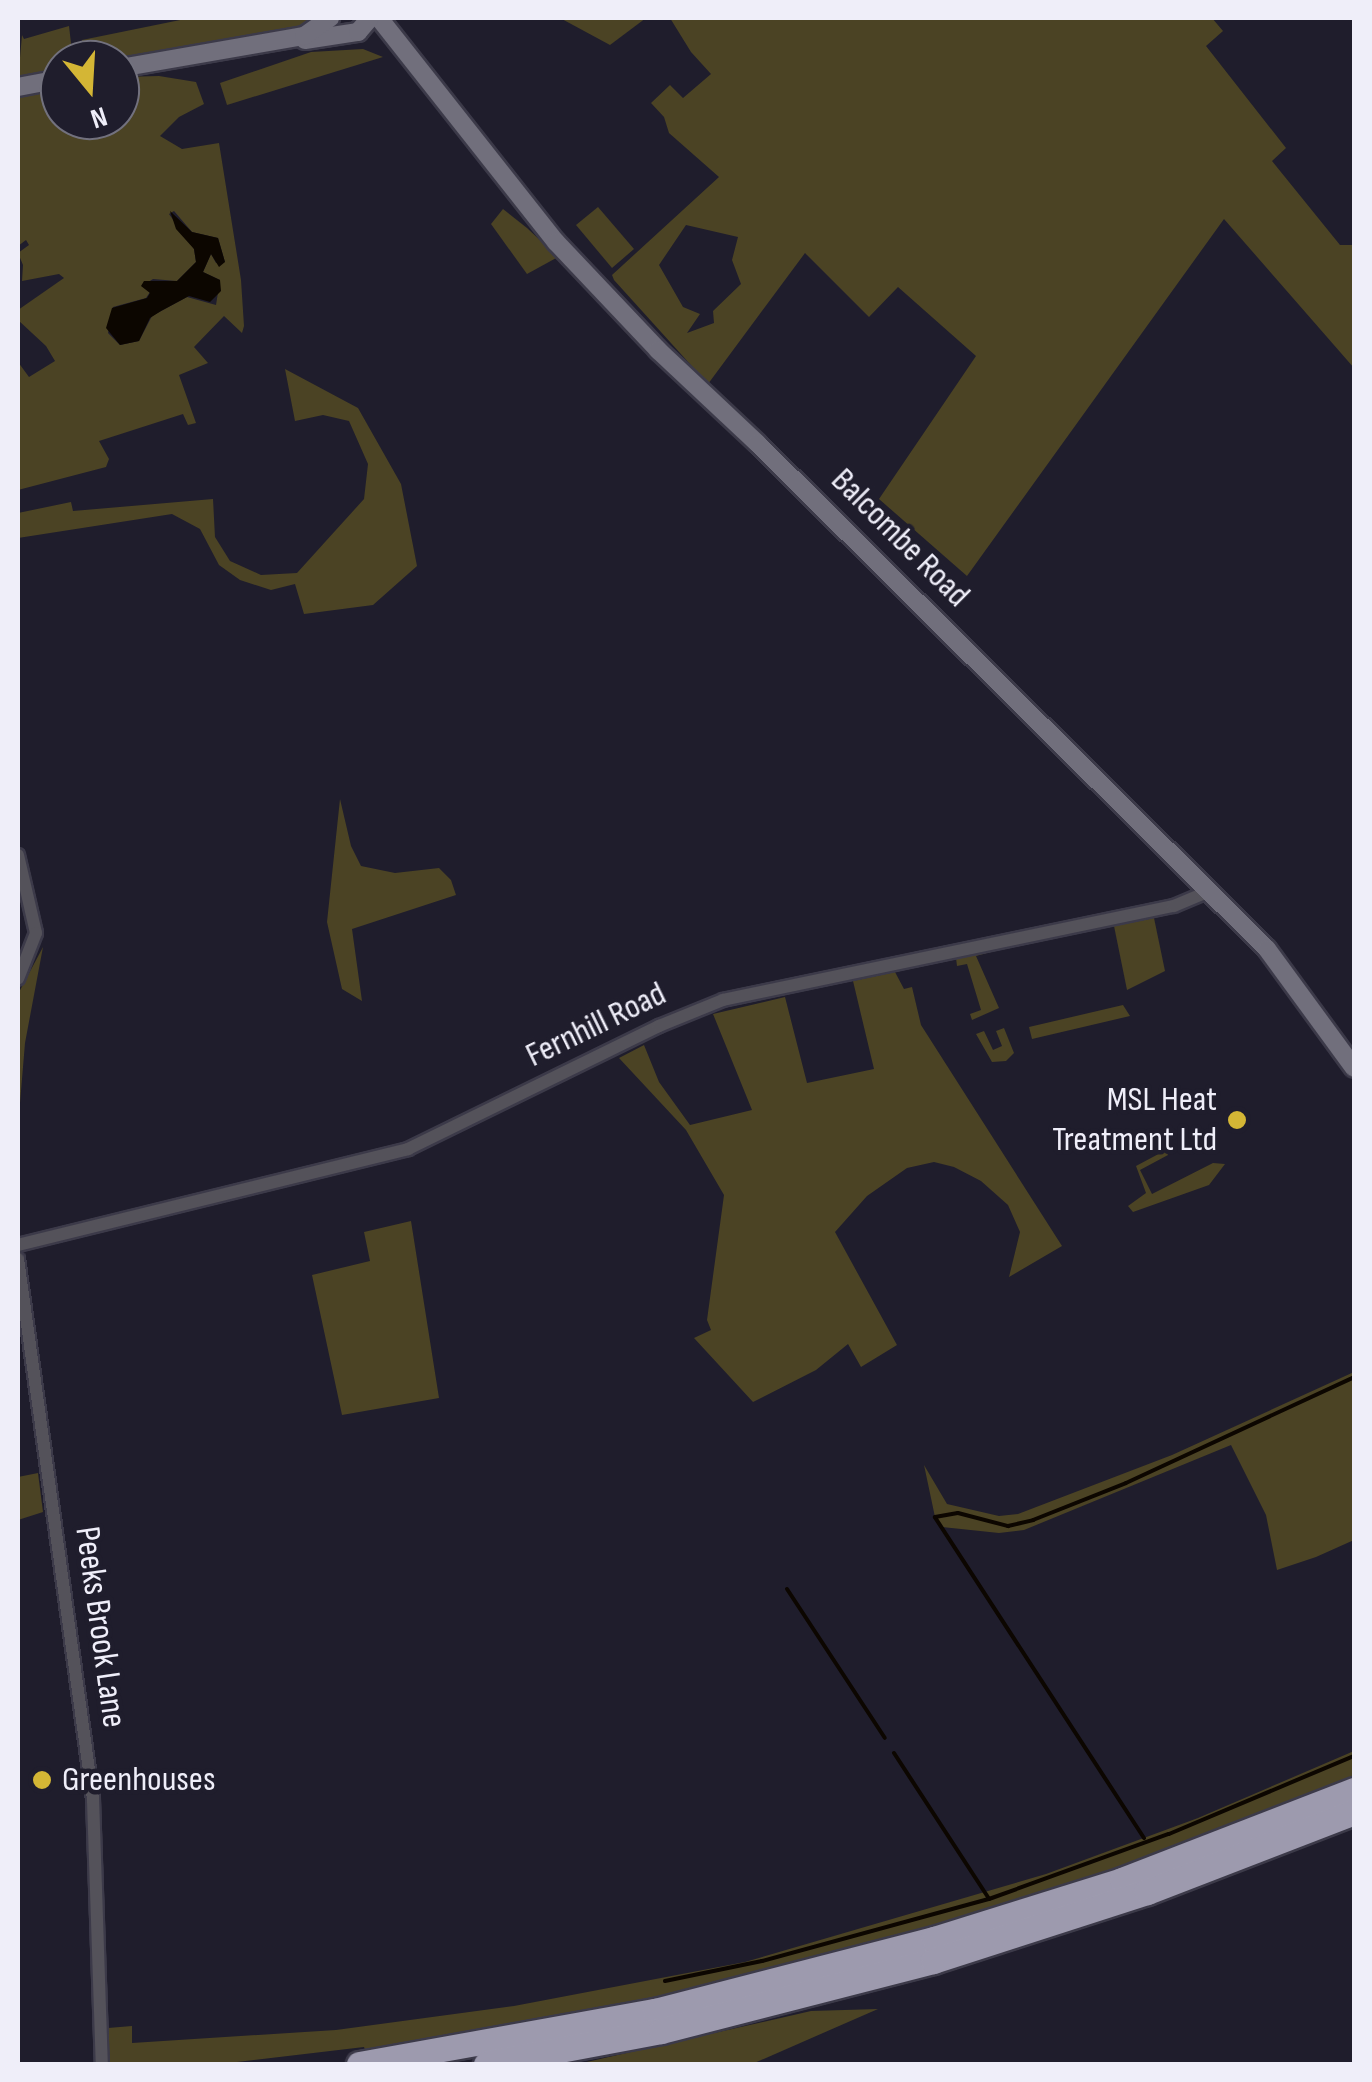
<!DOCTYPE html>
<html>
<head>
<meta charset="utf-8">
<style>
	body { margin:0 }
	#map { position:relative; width:1372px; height:2082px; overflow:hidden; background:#1f1d2c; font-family:"Sofia Sans Condensed",sans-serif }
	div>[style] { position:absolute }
	.green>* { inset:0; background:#4b4324 }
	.water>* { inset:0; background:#0c0600 }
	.stream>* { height:4px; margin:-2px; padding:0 2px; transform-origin:2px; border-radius:2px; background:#0c0600 }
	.roads { filter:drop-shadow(2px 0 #3c3a49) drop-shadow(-2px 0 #3c3a49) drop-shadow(0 2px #3c3a49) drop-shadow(0 -2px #3c3a49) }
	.minor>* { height:12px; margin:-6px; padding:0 6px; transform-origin:6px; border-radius:6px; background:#54525a }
	.secondary>* { height:18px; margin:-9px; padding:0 9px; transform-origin:9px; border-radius:9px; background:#716f7c }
	.motorway>* { height:25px; margin:-12.5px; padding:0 12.5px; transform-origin:12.5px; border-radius:12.5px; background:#9d9aae }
	.dots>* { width:28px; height:28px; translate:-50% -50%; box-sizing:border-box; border:5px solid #1f1d2c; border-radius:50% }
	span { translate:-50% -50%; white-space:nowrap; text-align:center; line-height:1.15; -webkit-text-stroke:9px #1f1d2c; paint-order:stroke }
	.street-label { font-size:35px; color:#efeef9 }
	.poi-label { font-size:35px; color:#efeef9 }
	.right { translate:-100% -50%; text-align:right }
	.left { translate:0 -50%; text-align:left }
	.frame { position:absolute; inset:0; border:20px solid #efeef9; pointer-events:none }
	.north { position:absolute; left:40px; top:40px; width:100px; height:100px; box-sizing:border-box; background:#1f1d2c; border:2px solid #72717e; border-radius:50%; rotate:162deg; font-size:28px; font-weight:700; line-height:40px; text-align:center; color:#efeef9 }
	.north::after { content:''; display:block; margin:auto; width:35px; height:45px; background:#d4b635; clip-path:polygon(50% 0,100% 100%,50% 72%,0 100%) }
</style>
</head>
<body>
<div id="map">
	<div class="green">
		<div style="clip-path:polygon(190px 18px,316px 18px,295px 29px,120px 60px,87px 60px,83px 49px,82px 40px)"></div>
		<div style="clip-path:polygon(560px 18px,646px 18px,610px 45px)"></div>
		<div style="clip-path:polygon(evenodd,670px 18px,1212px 18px,1223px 31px,1206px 46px,1286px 148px,1272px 161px,1340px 245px,1354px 245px,1354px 368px,1224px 219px,967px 576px,879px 499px,976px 356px,898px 287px,869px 317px,805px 253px,708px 384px,614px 280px,612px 275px,719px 177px,669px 133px,664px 117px,651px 103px,670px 85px,683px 98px,711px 74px,691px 52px,670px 18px,686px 225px,738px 237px,732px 260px,741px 284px,713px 311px,714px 323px,687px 333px,700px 314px,683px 307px,659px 265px,686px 225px)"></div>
		<div style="clip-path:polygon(69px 26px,73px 60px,60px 60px,60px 69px,18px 80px,22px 35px,24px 39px)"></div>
		<div style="clip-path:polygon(363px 49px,383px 57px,227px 105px,220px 83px,311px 52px)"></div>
		<div style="clip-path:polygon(evenodd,159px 76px,196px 82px,204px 104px,179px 117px,160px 136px,182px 149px,219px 143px,241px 280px,244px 326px,242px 333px,224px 316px,194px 347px,208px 363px,179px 375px,196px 423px,188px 425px,183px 414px,99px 441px,109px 459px,106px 467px,18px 490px,18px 362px,29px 377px,55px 361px,46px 346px,18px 320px,18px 310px,64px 278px,59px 274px,22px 281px,23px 265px,18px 253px,29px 245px,26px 240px,18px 246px,18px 97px,60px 88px,60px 120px,120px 120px,120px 77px,159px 76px,174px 211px,192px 232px,218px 238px,225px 262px,216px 263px,211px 254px,203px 272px,220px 280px,216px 305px,187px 297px,152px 316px,139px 341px,120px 345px,108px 333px,113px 307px,146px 298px,150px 292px,142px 286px,153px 279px,177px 281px,196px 262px,194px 249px,169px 214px,174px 211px)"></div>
		<div style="clip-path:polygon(598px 207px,634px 249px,612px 268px,576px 225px)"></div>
		<div style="clip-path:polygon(503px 209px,527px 228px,558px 257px,527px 274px,491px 224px)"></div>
		<div style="clip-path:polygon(285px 369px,358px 408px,401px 484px,417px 566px,373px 605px,304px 614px,295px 584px,271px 590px,240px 580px,219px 565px,200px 529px,172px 514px,18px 538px,18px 513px,71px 502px,73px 511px,213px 499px,215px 537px,230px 561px,261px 575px,297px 573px,364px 499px,368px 464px,349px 421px,323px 415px,295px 421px)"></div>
		<div style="clip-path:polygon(340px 799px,351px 846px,361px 866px,395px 873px,439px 868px,451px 880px,456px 895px,352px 929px,362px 1001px,342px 989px,327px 922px)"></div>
		<div style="clip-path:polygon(1154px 918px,1165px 971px,1127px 990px,1114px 926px)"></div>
		<div style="clip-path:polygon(43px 947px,25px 1043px,18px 1127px,18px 994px)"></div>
		<div style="clip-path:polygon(1005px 948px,976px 956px,999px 1008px,972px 1020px,970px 1014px,981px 1010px,967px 964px,957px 966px,956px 958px)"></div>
		<div style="clip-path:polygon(895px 972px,904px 989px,912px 987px,921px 1025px,1062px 1246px,1009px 1277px,1020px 1232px,1008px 1205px,981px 1181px,954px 1167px,934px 1162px,907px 1168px,867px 1196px,835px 1232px,897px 1345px,861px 1367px,848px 1344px,816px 1370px,753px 1402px,694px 1338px,711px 1330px,707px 1320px,724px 1195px,686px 1130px,619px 1058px,644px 1045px,659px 1082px,690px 1125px,752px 1110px,713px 1014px,785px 997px,807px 1083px,874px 1069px,853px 981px)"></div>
		<div style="clip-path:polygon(1123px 1005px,1130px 1016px,1032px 1039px,1029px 1027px)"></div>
		<div style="clip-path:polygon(1004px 1028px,1014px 1053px,1006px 1061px,992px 1062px,976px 1034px,984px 1031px,993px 1050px,1002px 1046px,996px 1031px)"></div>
		<div style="clip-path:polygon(1166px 1150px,1168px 1155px,1140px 1170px,1152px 1194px,1213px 1163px,1225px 1164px,1209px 1185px,1133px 1212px,1128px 1206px,1146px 1193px,1136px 1166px)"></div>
		<div style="clip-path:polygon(411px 1221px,439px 1398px,342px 1415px,312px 1275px,370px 1261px,364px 1232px)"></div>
		<div style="clip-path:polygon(1354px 1372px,1354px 1540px,1316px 1557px,1277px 1570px,1266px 1515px,1231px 1445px,1024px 1530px,999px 1533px,942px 1527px,935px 1517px,924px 1465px,947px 1504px,999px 1516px,1018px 1514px,1172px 1455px)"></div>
		<div style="clip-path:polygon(38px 1473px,43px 1512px,18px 1520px,18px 1477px)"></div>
		<div style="clip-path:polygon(1354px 1751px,1354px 1779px,1127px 1867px,960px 1921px,737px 1983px,530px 2027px,366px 2053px,364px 2047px,220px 2064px,109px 2064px,108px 2028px,132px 2026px,132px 2043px,336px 2030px,514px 2006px,745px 1962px,1046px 1874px,1198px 1818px)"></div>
		<div style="clip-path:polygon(878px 2009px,752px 2064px,578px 2064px,811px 2011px)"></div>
	</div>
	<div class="water">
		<div style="clip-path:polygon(170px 211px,192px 232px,218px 238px,225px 262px,219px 267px,211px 254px,203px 272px,220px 280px,221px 291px,210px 302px,189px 296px,161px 311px,150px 318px,139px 341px,120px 345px,106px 328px,112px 308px,147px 298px,150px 293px,141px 286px,144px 281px,177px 281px,196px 262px,194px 249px,176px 229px)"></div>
	</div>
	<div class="stream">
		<div style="left:787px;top:1589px;width:178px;rotate:56.7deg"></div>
		<div style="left:894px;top:1753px;width:174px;rotate:56.9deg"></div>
		<div style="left:989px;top:1899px;width:191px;rotate:-19.9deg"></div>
		<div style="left:1169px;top:1834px;width:201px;rotate:-22.9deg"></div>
		<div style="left:1144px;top:1838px;width:383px;rotate:-123.1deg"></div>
		<div style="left:935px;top:1517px;width:23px;rotate:-10deg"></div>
		<div style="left:958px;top:1513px;width:52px;rotate:14.6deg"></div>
		<div style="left:1008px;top:1526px;width:26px;rotate:-13deg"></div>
		<div style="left:1033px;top:1520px;width:100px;rotate:-21.7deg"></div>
		<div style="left:1126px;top:1483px;width:251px;rotate:-24.9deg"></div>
		<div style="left:665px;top:1981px;width:99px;rotate:-11.7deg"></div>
		<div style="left:762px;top:1961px;width:235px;rotate:-15.3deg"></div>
	</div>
	<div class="roads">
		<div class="minor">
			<div style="left:18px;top:855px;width:80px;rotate:77deg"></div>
			<div style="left:36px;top:933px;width:49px;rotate:111.4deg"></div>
			<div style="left:18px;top:1245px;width:402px;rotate:-13.8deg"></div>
			<div style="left:408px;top:1149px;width:280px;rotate:-26.1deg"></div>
			<div style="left:659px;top:1026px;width:69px;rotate:-22.1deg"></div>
			<div style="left:723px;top:1000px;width:461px;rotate:-11.8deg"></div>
			<div style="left:1174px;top:906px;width:39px;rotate:-23deg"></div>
			<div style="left:18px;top:1259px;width:545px;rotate:82.09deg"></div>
			<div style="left:93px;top:1799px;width:265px;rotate:88.1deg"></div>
		</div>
		<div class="secondary">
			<div style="left:379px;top:18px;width:285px;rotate:51.7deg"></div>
			<div style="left:556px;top:242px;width:149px;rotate:46.6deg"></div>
			<div style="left:658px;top:350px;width:136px;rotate:43.2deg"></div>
			<div style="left:757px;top:443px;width:718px;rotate:44.77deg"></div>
			<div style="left:1267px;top:949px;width:147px;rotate:53.8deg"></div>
			<div style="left:305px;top:40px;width:54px;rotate:-8.6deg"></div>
			<div style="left:358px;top:32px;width:18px;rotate:-49deg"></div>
			<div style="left:120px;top:68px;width:187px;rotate:-9.9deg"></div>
			<div style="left:304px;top:36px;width:32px;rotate:-35deg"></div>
			<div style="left:18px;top:87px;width:43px;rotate:-10.8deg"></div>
		</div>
		<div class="motorway">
			<div style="left:359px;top:2064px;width:301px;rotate:-10.2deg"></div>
			<div style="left:655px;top:2011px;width:288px;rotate:-14.5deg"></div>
			<div style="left:934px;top:1939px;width:197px;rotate:-17.4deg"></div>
			<div style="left:1122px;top:1880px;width:249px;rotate:-21.2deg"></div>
			<div style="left:486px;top:2064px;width:178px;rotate:-10.7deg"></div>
			<div style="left:661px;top:2031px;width:281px;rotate:-14.4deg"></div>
			<div style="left:933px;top:1961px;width:225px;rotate:-17.9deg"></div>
			<div style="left:1147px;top:1892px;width:222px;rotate:-21.1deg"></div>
		</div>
	</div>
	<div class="dots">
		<div style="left:1237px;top:1120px;background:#d4b635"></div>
		<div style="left:42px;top:1780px;background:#d4b635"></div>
	</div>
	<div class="street-label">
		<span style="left:900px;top:538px;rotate:45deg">Balcombe Road</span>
		<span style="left:596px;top:1025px;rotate:-26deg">Fernhill Road</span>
		<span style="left:100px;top:1627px;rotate:82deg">Peeks Brook Lane</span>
	</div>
	<div class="poi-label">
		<span class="right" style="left:1217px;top:1120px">MSL Heat<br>Treatment Ltd</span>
		<span class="left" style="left:62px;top:1780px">Greenhouses</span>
	</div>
	<div class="frame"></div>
	<div class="north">N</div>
</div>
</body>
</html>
